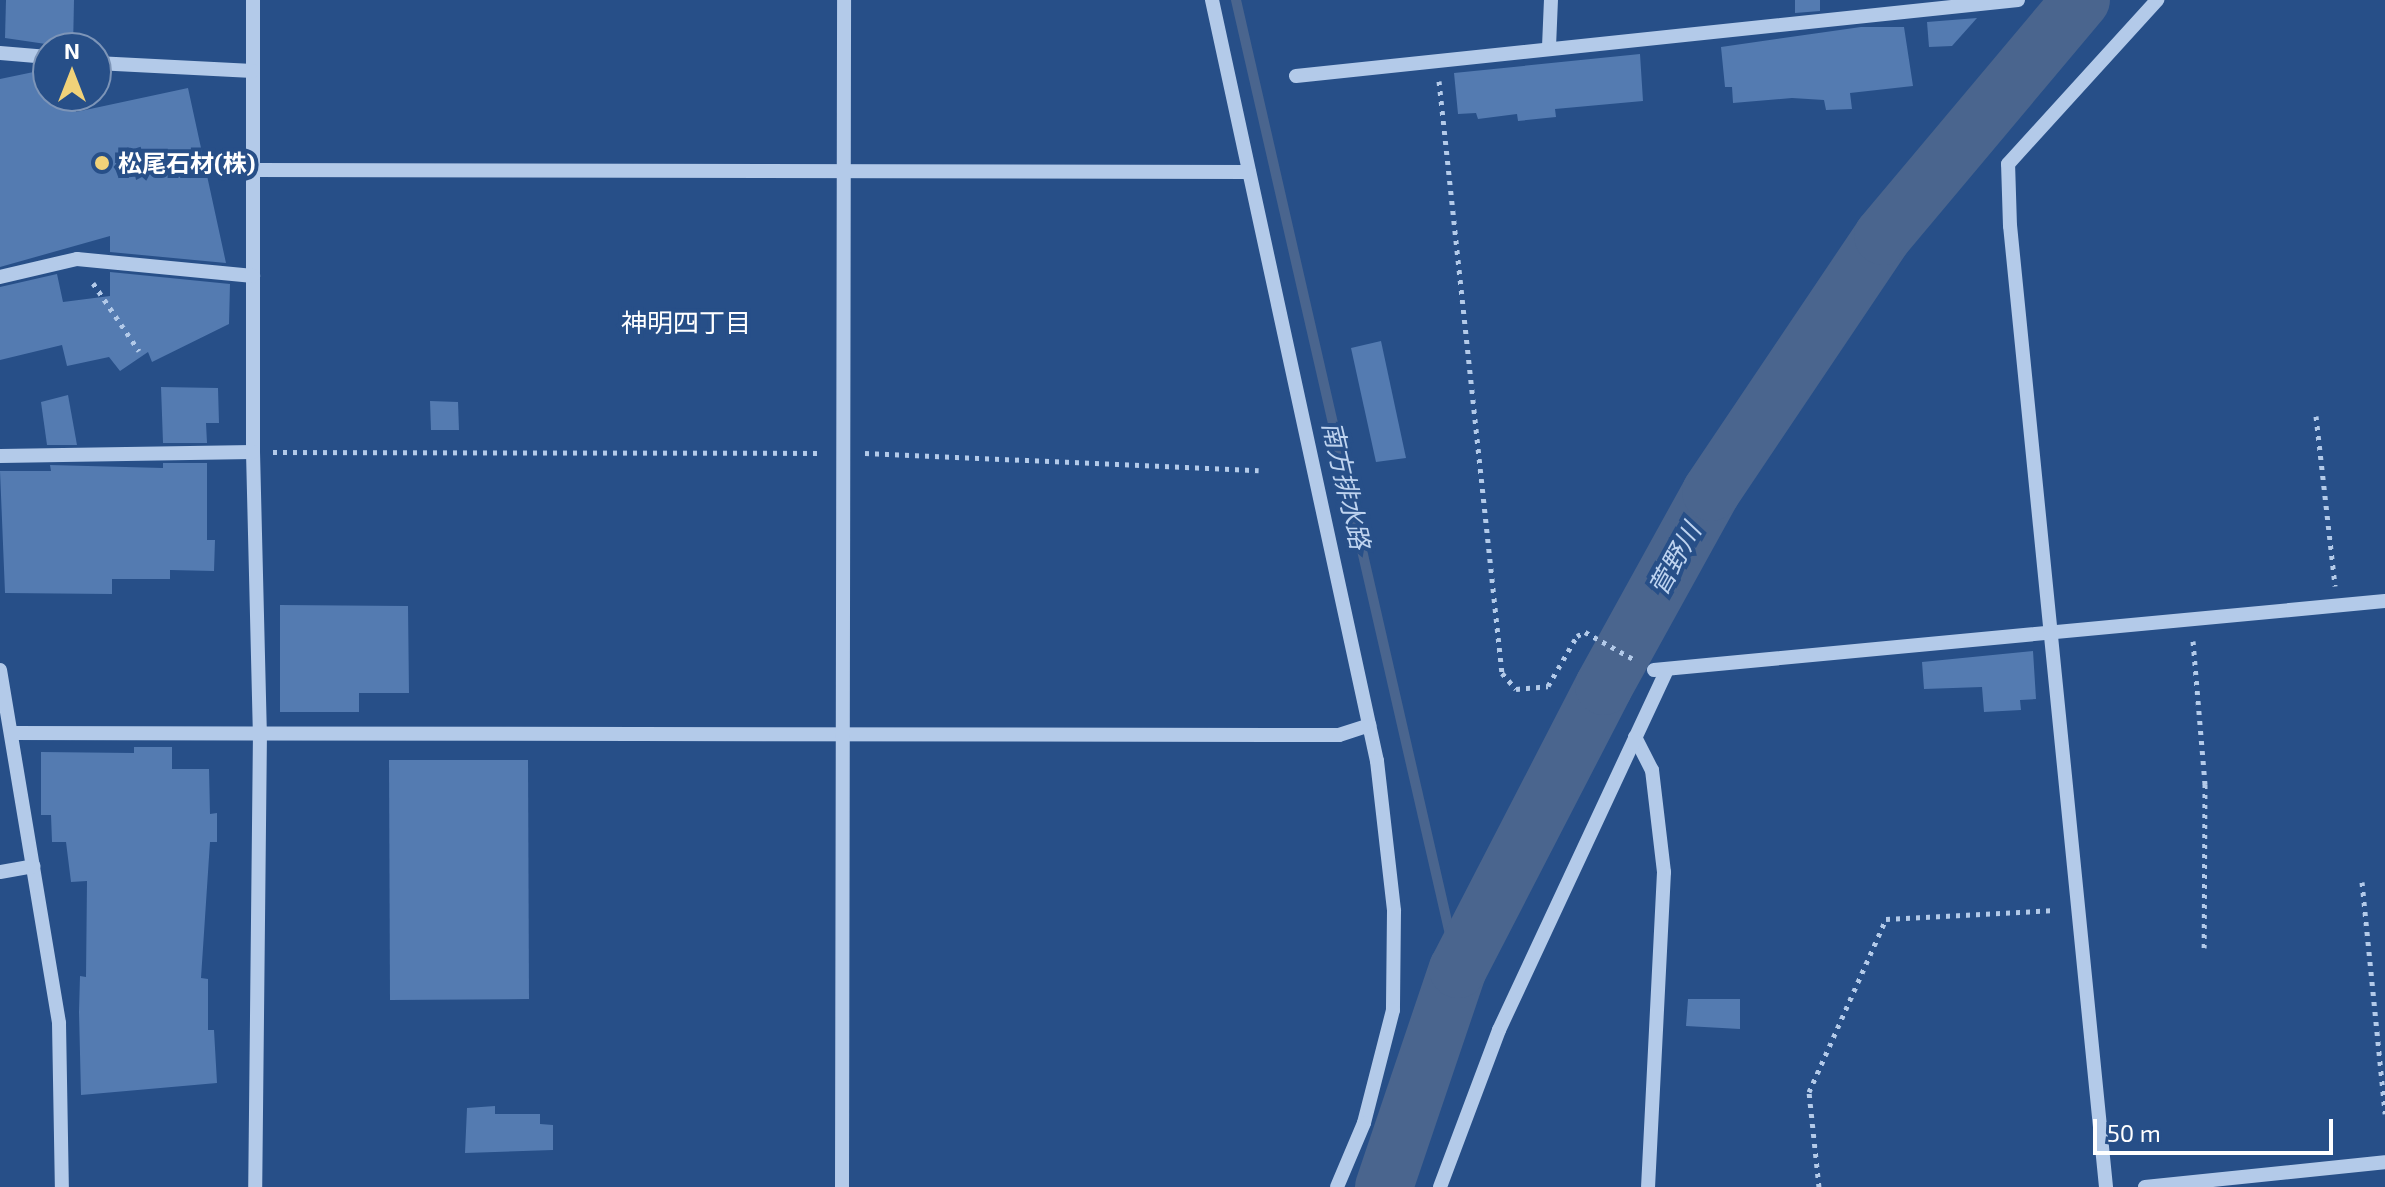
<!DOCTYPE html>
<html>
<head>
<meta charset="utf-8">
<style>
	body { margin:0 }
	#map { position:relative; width:2385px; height:1187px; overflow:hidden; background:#274f88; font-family:"Exo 2","Noto Sans JP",sans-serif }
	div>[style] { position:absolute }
	.stream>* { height:10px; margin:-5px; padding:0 5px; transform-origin:5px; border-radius:5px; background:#4a658e }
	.river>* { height:58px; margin:-29px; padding:0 29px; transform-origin:29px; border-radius:29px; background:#4a658e }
	.building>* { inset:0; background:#547bb1 }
	.path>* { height:5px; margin-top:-2.5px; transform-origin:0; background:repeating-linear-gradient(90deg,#b3cae9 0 4px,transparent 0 10px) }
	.minor>* { height:14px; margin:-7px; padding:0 7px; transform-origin:7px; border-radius:7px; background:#b3cae9 }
	.dots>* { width:22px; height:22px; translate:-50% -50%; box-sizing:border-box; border:4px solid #274f88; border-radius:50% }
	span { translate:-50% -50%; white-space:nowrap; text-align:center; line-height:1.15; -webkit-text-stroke:8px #274f88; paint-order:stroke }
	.poi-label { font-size:24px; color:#fff; font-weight:700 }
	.left { translate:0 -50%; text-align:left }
	.neighbourhood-label { font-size:26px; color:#fff }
	.water-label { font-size:26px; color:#bfd4f0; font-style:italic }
	.north { position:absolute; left:32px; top:32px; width:80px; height:80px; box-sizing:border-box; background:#274f88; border:2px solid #7d95b8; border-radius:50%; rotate:0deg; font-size:22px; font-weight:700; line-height:32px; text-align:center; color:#fff }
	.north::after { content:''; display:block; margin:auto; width:28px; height:36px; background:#f1d279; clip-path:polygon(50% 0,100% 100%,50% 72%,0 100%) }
	.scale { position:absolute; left:2093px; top:1119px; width:240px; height:36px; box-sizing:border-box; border:4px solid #fff; border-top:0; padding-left:10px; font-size:24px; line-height:28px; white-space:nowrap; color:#fff; -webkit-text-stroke:6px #274f88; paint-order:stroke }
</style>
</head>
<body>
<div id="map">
	<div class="stream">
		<div style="left:1236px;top:0;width:994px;rotate:77.1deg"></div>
	</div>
	<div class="river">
		<div style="left:1384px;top:1187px;width:230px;rotate:-71.3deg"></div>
		<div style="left:1458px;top:969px;width:318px;rotate:-62.7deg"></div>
		<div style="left:1604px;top:686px;width:222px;rotate:-61.1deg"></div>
		<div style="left:1711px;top:492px;width:308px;rotate:-56.1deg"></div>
		<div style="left:1883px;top:236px;width:308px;rotate:-50deg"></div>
	</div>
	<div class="building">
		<div style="clip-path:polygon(6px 0,74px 0,73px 48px,5px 38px)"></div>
		<div style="clip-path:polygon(1795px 0,1820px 0,1820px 11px,1795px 13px)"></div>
		<div style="clip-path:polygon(1977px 18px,1952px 46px,1929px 47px,1927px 22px)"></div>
		<div style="clip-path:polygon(1861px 27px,1904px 27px,1913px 86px,1850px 93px,1852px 109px,1826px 110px,1824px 100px,1792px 98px,1733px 103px,1732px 87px,1725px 87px,1721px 47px)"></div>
		<div style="clip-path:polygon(1640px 54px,1643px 101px,1555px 109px,1556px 117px,1518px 121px,1517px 114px,1478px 119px,1476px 113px,1458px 114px,1454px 73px)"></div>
		<div style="clip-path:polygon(48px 69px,48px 96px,73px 96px,76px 112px,188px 88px,226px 263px,110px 252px,110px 236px,0 267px,0 79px)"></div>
		<div style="clip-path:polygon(110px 272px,230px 284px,229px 324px,152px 362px,148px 352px,120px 371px,109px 357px,67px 366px,62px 345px,0 360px,0 287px,57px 274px,63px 302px,110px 296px)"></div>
		<div style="clip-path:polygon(1381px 341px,1406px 458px,1376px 462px,1351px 348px)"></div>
		<div style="clip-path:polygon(161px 387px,218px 388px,219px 423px,206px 423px,207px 443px,163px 443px)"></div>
		<div style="clip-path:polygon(68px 395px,77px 445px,47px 445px,41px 402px)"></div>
		<div style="clip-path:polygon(430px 401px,458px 402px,459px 430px,431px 430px)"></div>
		<div style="clip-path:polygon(163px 463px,207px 463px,207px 540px,215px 540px,214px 571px,170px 570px,170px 579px,112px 579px,112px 594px,5px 593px,0 471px,51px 471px,50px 465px,163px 468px)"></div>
		<div style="clip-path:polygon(280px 605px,408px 606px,409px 693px,359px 693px,359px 712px,280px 712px)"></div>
		<div style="clip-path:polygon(2033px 651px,2036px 699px,2020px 700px,2021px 710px,1984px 712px,1982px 687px,1924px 689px,1922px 662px)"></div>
		<div style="clip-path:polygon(134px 747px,172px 747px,172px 769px,209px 769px,210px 814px,217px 813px,217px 842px,210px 842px,201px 978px,208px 979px,208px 1030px,214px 1030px,217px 1083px,81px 1095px,79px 1012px,80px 976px,86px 977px,87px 881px,71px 882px,66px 842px,52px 842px,51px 815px,41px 815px,41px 752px,134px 753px)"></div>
		<div style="clip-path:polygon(389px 760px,528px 760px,529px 999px,390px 1000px)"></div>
		<div style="clip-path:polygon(1688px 999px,1740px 999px,1740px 1029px,1686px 1026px)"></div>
		<div style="clip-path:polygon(495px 1106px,495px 1114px,540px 1114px,540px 1124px,553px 1125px,553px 1150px,465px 1153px,467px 1108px)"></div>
	</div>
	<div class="path">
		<div style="left:1439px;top:81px;width:595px;rotate:83.93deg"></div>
		<div style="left:1502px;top:673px;width:21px;rotate:49deg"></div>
		<div style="left:1516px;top:689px;width:32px;rotate:-5deg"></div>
		<div style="left:1548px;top:686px;width:58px;rotate:-59.9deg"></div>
		<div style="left:1577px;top:636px;width:9px;rotate:-27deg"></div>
		<div style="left:1585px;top:632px;width:57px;rotate:29.2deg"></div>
		<div style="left:93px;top:283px;width:82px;rotate:55.9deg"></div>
		<div style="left:2316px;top:416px;width:171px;rotate:83.6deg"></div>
		<div style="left:273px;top:452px;width:550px;rotate:0.1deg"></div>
		<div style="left:865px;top:453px;width:394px;rotate:2.5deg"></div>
		<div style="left:2193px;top:641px;width:144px;rotate:85.2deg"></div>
		<div style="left:2205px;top:784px;width:164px;rotate:90.3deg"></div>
		<div style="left:2362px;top:882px;width:233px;rotate:84.3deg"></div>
		<div style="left:1819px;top:1187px;width:96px;rotate:-96deg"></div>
		<div style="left:1809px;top:1092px;width:189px;rotate:-66deg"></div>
		<div style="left:1886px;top:919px;width:170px;rotate:-3deg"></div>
	</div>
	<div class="minor">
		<div style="left:253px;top:0;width:452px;rotate:90deg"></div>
		<div style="left:253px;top:452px;width:278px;rotate:88.6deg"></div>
		<div style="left:260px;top:730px;width:457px;rotate:90.6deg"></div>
		<div style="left:1212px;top:0;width:779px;rotate:77.77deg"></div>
		<div style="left:1377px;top:761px;width:151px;rotate:83.5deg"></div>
		<div style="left:1394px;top:911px;width:99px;rotate:90.6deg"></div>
		<div style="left:1393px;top:1010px;width:117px;rotate:104.4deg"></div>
		<div style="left:1364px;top:1123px;width:69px;rotate:112.9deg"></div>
		<div style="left:1549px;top:47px;width:47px;rotate:-87.6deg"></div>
		<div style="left:0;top:53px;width:48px;rotate:4.8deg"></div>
		<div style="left:96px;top:63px;width:157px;rotate:2.9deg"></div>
		<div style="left:1296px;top:76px;width:726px;rotate:-6.01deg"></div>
		<div style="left:253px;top:170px;width:996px;rotate:0.12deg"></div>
		<div style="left:0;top:277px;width:79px;rotate:-13.2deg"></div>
		<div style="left:77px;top:259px;width:177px;rotate:5.5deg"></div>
		<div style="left:0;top:456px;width:253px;rotate:-0.9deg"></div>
		<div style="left:0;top:670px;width:358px;rotate:80.5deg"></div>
		<div style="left:59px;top:1023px;width:164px;rotate:89deg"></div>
		<div style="left:1654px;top:670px;width:734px;rotate:-5.39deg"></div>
		<div style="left:11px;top:733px;width:1328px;rotate:0.09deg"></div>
		<div style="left:1339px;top:735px;width:32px;rotate:-18deg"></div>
		<div style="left:1635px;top:737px;width:37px;rotate:63deg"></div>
		<div style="left:1652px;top:770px;width:103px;rotate:83.3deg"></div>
		<div style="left:1664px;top:872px;width:315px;rotate:92.9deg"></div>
		<div style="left:0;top:872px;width:34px;rotate:-10deg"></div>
		<div style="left:842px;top:1187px;width:1187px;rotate:-89.9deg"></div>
		<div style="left:1440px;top:1187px;width:168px;rotate:-69.4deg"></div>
		<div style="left:1499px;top:1030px;width:395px;rotate:-65deg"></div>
		<div style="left:2106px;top:1187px;width:966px;rotate:-95.7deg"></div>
		<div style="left:2010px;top:226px;width:62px;rotate:-91.8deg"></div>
		<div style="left:2008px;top:164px;width:222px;rotate:-47.7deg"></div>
		<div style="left:2145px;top:1187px;width:241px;rotate:-5.9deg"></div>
	</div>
	<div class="dots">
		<div style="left:102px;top:163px;background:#f1d279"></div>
	</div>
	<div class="poi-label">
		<span class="left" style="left:118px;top:163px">松尾石材(株)</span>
	</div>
	<div class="neighbourhood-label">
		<span style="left:686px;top:322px">神明四丁目</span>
	</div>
	<div class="water-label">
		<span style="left:1347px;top:485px;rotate:77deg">南方排水路</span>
		<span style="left:1674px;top:559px;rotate:-61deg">菅野川</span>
	</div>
	<div class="north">N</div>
	<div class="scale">50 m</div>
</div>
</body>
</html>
